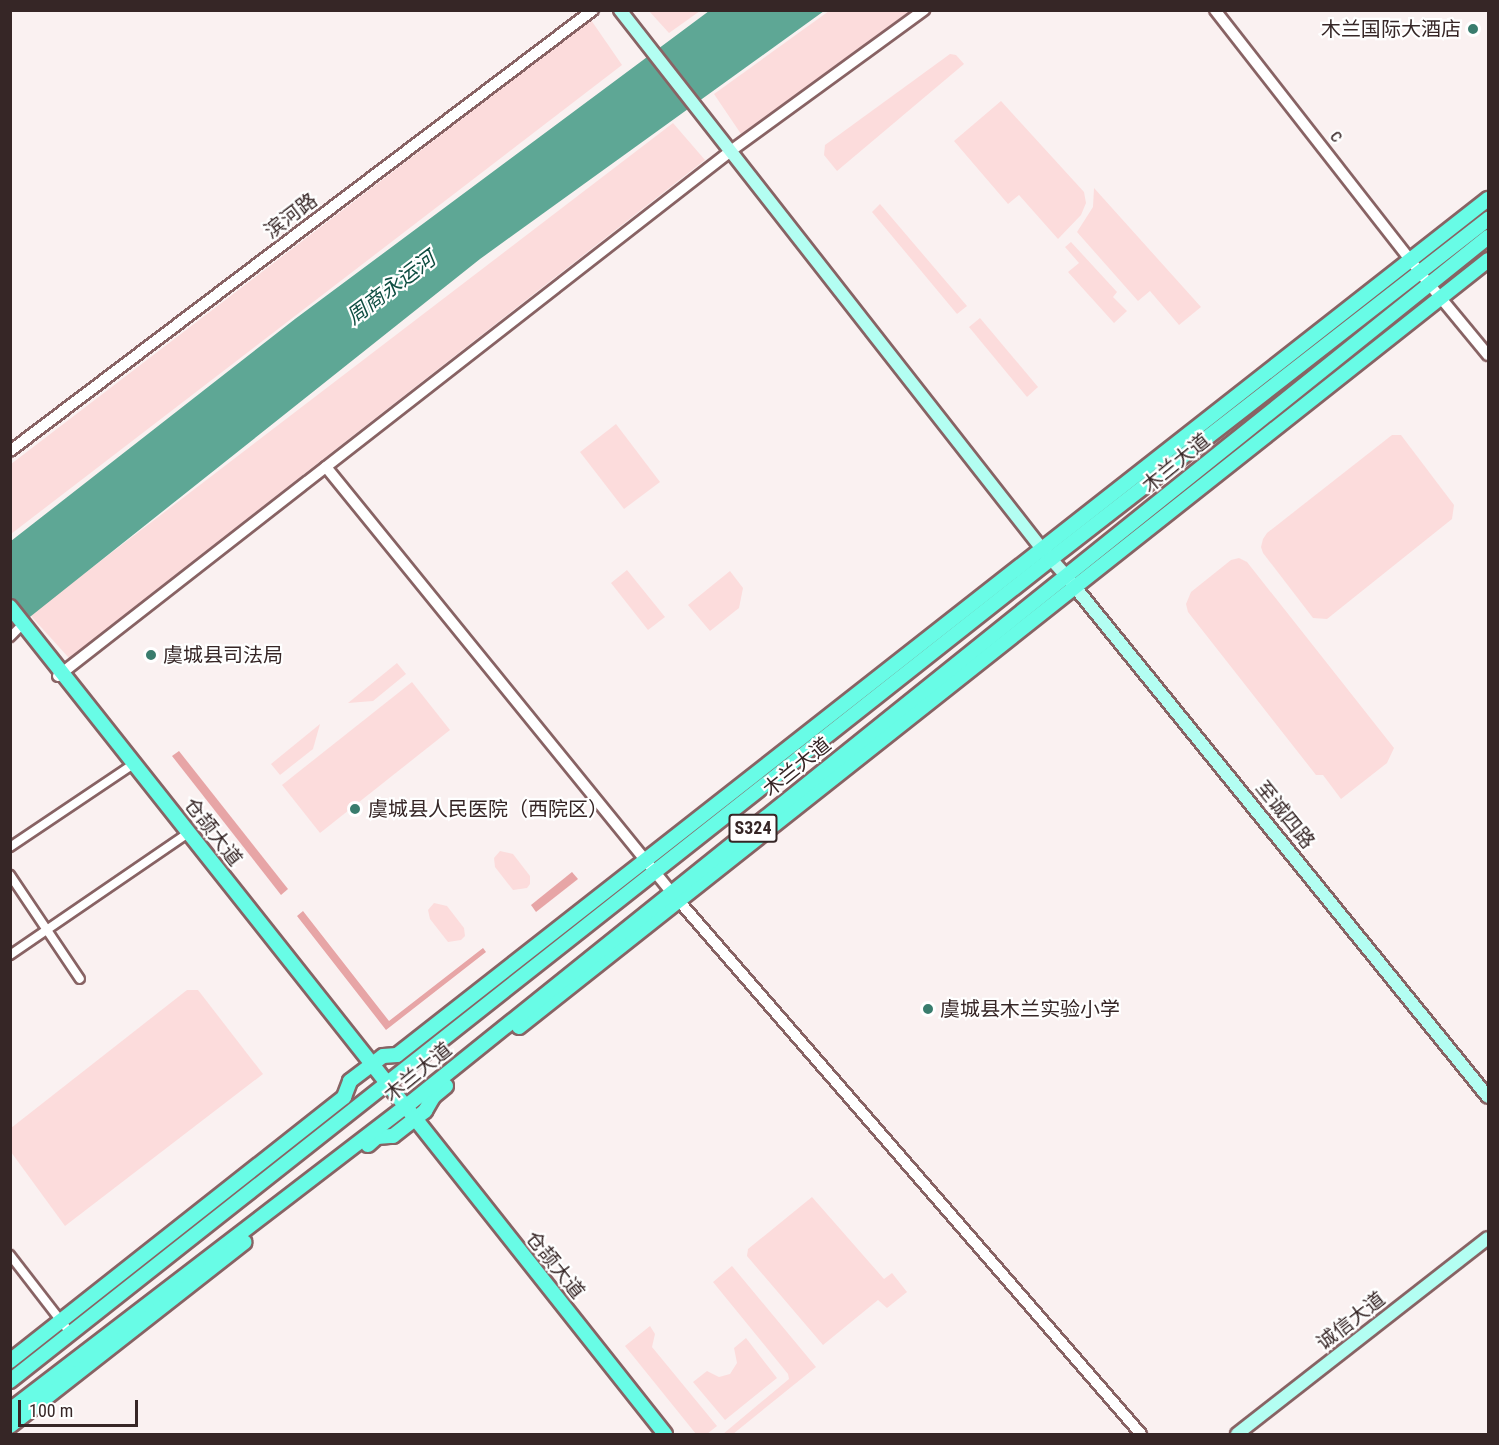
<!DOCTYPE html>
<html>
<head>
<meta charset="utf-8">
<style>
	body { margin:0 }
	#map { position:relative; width:1499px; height:1445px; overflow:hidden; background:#faf1f1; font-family:"Roboto Condensed","Noto Sans SC",sans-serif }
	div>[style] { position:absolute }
	.green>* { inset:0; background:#fcdcdc }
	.forest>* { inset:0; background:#e7a5a6 }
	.water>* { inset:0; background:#5ea795 }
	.roads { filter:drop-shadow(2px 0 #886364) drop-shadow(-2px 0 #886364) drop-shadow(0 2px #886364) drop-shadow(0 -2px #886364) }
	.minor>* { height:8px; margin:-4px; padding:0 4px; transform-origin:4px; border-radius:4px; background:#fff }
	.tertiary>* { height:10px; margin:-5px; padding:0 5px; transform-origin:5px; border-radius:5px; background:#fff }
	.secondary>* { height:12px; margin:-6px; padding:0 6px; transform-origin:6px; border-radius:6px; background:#b3fef2 }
	.primary>* { height:14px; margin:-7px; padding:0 7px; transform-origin:7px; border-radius:7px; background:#68fce6 }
	.dots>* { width:16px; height:16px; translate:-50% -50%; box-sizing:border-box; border:3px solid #fff; border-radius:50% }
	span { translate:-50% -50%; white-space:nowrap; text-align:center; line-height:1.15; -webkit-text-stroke:4.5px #fff; paint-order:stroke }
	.shield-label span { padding:2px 4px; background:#fff; border:2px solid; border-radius:4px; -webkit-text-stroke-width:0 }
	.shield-label { font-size:18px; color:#362626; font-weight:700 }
	.poi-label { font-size:20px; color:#362626 }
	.right { translate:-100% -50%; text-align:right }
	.left { translate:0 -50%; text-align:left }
	.street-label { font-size:20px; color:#362626 }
	.water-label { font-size:21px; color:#0e4d41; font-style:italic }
	.frame { position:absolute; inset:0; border:12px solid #362626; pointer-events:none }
	.scale { position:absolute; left:18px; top:1400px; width:120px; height:27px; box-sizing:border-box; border:3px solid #362626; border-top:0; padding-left:8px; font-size:18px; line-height:21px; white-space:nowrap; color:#362626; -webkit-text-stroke:4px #fff; paint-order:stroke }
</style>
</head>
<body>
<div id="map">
	<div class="green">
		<div style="clip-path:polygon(649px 11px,700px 11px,669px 33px)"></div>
		<div style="clip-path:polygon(829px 11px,910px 11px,741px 134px,714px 94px)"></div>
		<div style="clip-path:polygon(591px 20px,622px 65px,11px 534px,11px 464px)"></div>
		<div style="clip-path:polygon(950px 54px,956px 55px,964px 64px,837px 171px,824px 155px,825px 145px)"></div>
		<div style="clip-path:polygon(1001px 101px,1084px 192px,1086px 203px,1081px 215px,1058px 239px,1019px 195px,1008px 204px,954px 141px)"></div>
		<div style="clip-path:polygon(673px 123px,705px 160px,69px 658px,30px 615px)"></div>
		<div style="clip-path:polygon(1094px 188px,1201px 307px,1179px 325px,1150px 291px,1138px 301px,1077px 232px,1093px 207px)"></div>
		<div style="clip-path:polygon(880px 204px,967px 306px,957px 314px,872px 212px)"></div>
		<div style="clip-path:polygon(1071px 242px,1117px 292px,1113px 297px,1127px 311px,1114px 323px,1068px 272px,1079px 263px,1065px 247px)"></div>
		<div style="clip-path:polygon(980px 318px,1038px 387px,1027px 397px,969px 327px)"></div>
		<div style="clip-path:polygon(616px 424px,660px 482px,624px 509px,580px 452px)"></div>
		<div style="clip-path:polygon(1392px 435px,1401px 435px,1454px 505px,1452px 519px,1327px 619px,1313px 618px,1263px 553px,1261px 547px,1263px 539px,1267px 533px)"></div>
		<div style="clip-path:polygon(1239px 558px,1247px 562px,1394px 748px,1387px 763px,1341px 799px,1323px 775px,1316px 775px,1188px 612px,1186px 604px,1191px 592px,1231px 560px)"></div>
		<div style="clip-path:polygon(627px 570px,665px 617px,648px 630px,611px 583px)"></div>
		<div style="clip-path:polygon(730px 571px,743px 588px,739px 608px,710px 631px,688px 605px)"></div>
		<div style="clip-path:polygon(397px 663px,406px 674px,373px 701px,348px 703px)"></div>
		<div style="clip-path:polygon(412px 682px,450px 730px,320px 833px,282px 785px)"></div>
		<div style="clip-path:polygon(320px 724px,313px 749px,280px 775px,271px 764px)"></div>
		<div style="clip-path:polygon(500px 851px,513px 854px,530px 876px,530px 884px,527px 888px,513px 890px,495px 867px,494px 858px)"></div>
		<div style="clip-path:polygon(434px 903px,447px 906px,464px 928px,465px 936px,461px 940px,448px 942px,430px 919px,428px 910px)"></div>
		<div style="clip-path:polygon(187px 990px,198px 990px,263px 1074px,65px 1226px,11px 1152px,11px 1128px)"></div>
		<div style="clip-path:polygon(812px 1197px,884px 1279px,892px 1273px,907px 1292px,887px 1308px,878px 1300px,823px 1345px,747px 1256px,748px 1249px)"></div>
		<div style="clip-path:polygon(732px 1266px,816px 1367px,733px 1434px,723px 1434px,789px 1379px,788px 1374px,713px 1282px)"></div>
		<div style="clip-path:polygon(650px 1326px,655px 1334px,652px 1347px,717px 1426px,707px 1434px,696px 1434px,625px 1346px)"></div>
		<div style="clip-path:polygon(746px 1338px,777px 1378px,725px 1420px,693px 1382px,707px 1371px,719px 1377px,730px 1374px,737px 1363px,734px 1348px)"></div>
	</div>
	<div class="forest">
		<div style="clip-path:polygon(179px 751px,288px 889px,281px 895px,172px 756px)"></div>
		<div style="clip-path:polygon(572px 872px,578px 879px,536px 912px,531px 905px)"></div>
		<div style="clip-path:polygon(303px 911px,389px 1021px,483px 948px,486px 952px,386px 1030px,297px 916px)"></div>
	</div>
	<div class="water">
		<div style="clip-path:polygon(709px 11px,824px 11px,480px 259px,11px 632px,11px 541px,295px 319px)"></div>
	</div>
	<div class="roads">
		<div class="minor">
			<div style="left:10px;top:637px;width:14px;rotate:-45deg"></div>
			<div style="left:10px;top:847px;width:143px;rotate:-33.9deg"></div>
			<div style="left:10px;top:875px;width:125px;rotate:56.1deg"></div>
			<div style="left:10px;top:955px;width:216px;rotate:-34.4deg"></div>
			<div style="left:10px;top:1255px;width:100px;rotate:52.3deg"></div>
		</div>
		<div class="tertiary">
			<div style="left:1215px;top:10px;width:349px;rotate:52deg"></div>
			<div style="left:1430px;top:285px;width:91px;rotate:50.4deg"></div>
			<div style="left:10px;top:451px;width:731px;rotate:-37.11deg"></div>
			<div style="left:326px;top:467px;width:549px;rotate:50.92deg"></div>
			<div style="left:672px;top:893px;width:716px;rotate:49.08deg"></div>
			<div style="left:58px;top:676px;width:855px;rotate:-37.97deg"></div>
			<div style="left:732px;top:150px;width:238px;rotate:-36.1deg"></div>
		</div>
		<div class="secondary">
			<div style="left:620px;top:10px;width:685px;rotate:51.94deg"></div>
			<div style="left:1042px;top:549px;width:36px;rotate:48deg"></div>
			<div style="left:1066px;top:576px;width:670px;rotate:50.99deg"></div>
			<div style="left:1237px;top:1434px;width:318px;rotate:-38deg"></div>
		</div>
		<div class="primary">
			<div style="left:10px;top:607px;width:1055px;rotate:51.62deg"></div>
			<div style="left:519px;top:1027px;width:1236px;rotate:-38.36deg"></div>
			<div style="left:368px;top:1145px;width:12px;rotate:-42deg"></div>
			<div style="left:377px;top:1137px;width:16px;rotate:-4deg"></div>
			<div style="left:393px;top:1136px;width:41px;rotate:-38deg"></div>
			<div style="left:425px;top:1111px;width:16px;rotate:-60deg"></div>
			<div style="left:433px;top:1097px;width:17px;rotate:-40deg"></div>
			<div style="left:10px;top:1361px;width:426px;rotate:-38.3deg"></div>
			<div style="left:344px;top:1097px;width:17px;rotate:-69deg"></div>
			<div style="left:350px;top:1081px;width:41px;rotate:-37.1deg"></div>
			<div style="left:383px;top:1056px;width:14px;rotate:-4deg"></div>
			<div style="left:397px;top:1055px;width:1387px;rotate:-38.12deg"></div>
			<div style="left:10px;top:1381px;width:1326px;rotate:-38.3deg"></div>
			<div style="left:1051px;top:559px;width:554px;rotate:-37.88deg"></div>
			<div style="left:10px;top:1410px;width:496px;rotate:-37.5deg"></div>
			<div style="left:404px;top:1108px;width:1391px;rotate:-38.78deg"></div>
			<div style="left:10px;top:1426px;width:298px;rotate:-38.1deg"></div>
		</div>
	</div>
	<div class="dots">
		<div style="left:1473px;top:29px;background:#397c6d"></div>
		<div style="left:151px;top:655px;background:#397c6d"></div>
		<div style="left:355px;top:809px;background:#397c6d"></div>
		<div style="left:928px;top:1009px;background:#397c6d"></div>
	</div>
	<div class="shield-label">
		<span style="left:753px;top:828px">S324</span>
	</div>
	<div class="poi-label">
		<span class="right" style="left:1461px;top:29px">木兰国际大酒店</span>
		<span class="left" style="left:163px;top:655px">虞城县司法局</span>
		<span class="left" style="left:368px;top:809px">虞城县人民医院（西院区）</span>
		<span class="left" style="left:940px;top:1009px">虞城县木兰实验小学</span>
	</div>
	<div class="street-label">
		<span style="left:1337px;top:136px;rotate:52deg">c</span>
		<span style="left:291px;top:216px;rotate:-37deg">滨河路</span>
		<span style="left:1176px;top:463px;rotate:-39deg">木兰大道</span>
		<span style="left:797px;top:767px;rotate:-39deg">木兰大道</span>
		<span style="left:1285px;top:815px;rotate:51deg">至诚四路</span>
		<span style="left:213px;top:832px;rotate:52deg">仓颉大道</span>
		<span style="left:418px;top:1072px;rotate:-39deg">木兰大道</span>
		<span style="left:555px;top:1265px;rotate:51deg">仓颉大道</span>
		<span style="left:1351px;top:1321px;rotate:-38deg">诚信大道</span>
	</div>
	<div class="water-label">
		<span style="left:391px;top:288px;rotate:-37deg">周商永运河</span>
	</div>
	<div class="frame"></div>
	<div class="scale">100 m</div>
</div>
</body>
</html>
